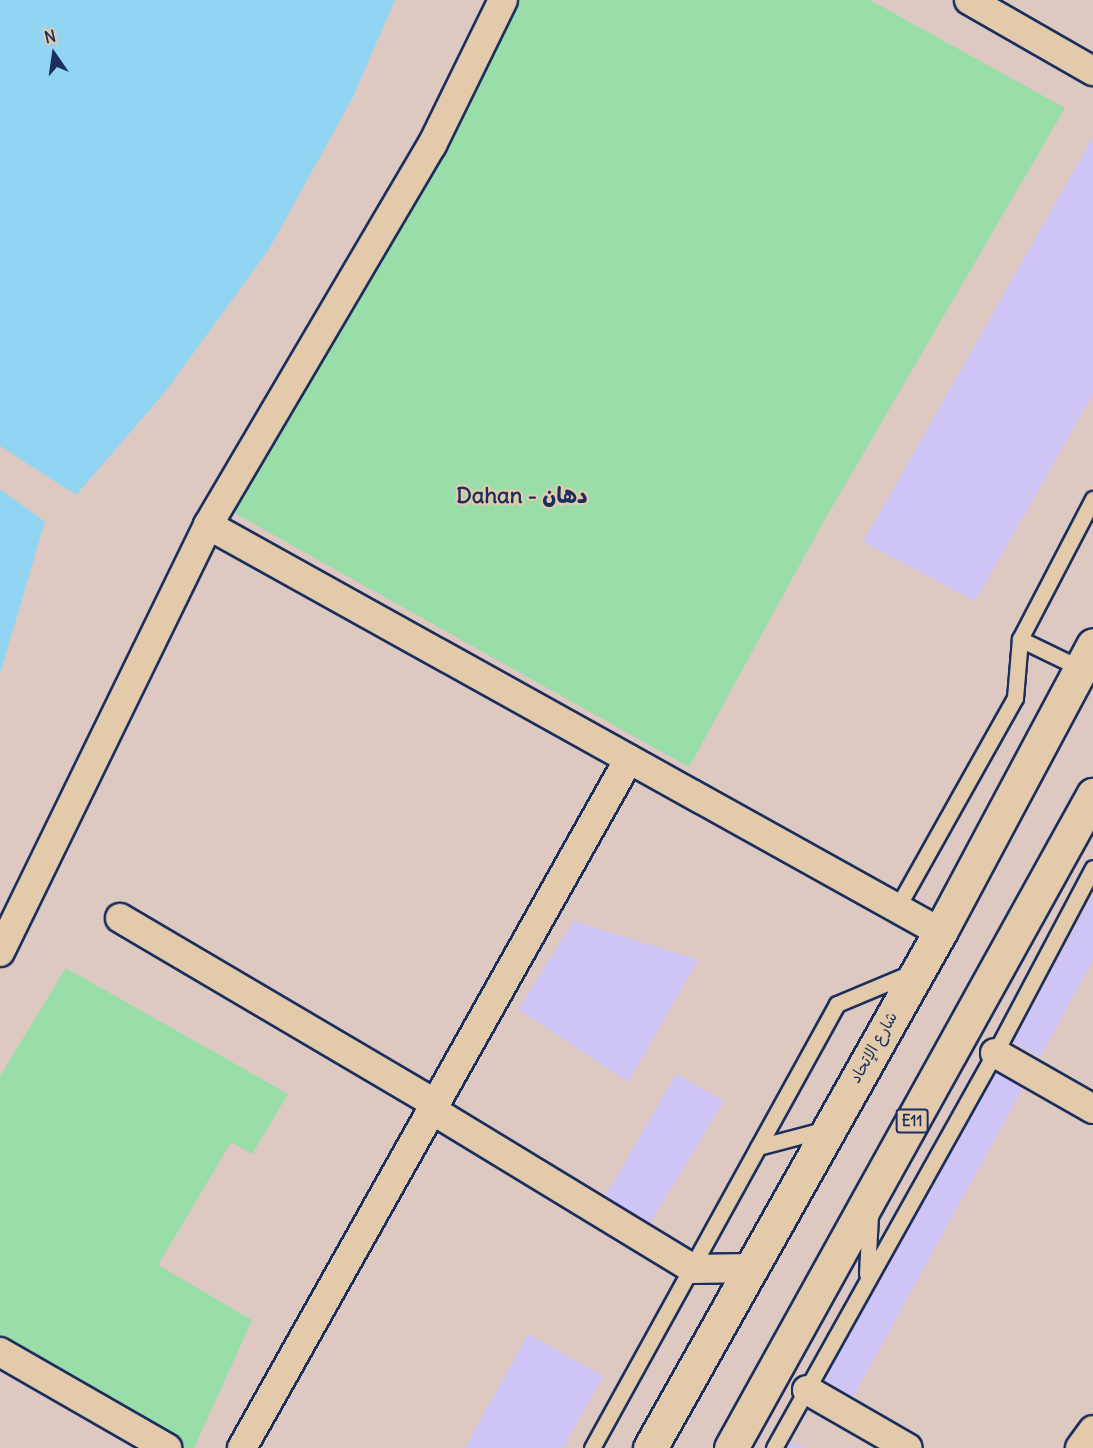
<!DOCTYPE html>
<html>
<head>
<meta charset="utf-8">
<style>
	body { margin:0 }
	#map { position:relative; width:1093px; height:1448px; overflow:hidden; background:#ddc8c2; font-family:Delius,"Playpen Sans Arabic",sans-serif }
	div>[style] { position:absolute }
	.green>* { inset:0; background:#99dda9 }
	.water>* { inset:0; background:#92d5f3 }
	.pier>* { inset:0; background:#ddc8c2 }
	.building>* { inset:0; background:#cec4f6 }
	.roads { filter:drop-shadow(2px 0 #1b2f5e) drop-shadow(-2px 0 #1b2f5e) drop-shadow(0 2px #1b2f5e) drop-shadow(0 -2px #1b2f5e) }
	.service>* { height:15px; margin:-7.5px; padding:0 7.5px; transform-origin:7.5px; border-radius:7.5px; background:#e3caab }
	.minor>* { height:28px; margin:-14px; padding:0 14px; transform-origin:14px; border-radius:14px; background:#e3caab }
	.primary>* { height:33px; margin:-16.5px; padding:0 16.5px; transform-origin:16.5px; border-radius:16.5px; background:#e3caab }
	span { translate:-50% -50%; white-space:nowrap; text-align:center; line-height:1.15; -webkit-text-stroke:4.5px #e3caab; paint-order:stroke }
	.shield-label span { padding:2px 4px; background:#e3caab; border:2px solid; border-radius:4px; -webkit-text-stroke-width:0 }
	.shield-label { font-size:15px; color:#1b2f5e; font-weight:700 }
	.street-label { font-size:16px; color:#1b2f5e }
	.district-label { font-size:22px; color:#1b2f5e; font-weight:700 }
	.north { position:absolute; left:24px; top:24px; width:60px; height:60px; -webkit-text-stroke:4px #e3caab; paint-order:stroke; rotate:347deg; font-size:16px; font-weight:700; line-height:24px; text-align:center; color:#1b2f5e }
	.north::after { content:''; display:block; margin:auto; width:21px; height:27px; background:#1b2f5e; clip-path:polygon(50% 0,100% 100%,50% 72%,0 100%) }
</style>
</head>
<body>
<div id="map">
	<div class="green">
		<div style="clip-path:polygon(498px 0,870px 0,1065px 108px,821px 526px,689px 767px,220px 505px)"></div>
		<div style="clip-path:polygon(66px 968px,288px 1094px,252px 1154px,231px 1142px,158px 1265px,252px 1320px,194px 1448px,157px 1448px,0 1347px,0 1076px)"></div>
	</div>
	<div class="water">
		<div style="clip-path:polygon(0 0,395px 0,352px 99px,269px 249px,165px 392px,76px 495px,0 446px)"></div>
		<div style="clip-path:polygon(0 489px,45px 521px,0 674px)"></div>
	</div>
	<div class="pier">
		<div style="clip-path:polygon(0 446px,67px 490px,78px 497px,0 450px)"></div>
		<div style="clip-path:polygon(1px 487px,47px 519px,47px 523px,0 489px)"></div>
	</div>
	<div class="building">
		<div style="clip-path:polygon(1093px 137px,1093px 394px,975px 601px,863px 542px)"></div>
		<div style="clip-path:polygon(1093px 894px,1093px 960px,1040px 1057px,1013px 1042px)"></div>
		<div style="clip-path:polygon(574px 921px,698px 960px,628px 1082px,518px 1009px)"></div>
		<div style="clip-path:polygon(1002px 1060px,1029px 1077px,848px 1406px,817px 1391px)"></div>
		<div style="clip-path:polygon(676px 1074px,724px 1101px,644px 1233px,600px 1205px)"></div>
		<div style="clip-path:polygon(528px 1334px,603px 1376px,563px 1448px,465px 1448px)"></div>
		<div style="clip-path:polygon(786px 1440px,805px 1448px,782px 1448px)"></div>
	</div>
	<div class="roads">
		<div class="service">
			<div style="left:1020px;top:639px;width:67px;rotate:25.8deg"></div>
			<div style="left:897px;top:908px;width:241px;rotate:-60.7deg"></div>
			<div style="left:1015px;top:698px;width:59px;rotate:-85.2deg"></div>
			<div style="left:1020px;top:639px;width:158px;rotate:-62.5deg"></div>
			<div style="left:758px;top:1147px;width:71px;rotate:-14.6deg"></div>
			<div style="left:867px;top:1274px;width:60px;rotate:-87.1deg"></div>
			<div style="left:592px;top:1448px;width:507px;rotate:-61.11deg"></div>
			<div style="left:837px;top:1004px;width:82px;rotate:-22.8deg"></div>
			<div style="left:774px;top:1448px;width:453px;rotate:-60.8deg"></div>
			<div style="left:995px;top:1053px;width:209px;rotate:-62.1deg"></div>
		</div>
		<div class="minor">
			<div style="left:969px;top:0;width:143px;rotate:29.8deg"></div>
			<div style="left:208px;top:525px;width:838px;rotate:29.07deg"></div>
			<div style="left:120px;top:918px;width:367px;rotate:30.5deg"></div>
			<div style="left:0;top:952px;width:475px;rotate:-64deg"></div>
			<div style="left:208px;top:525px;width:441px;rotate:-59.5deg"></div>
			<div style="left:432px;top:145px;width:161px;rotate:-63.9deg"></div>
			<div style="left:995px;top:1053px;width:113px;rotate:29.7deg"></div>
			<div style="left:432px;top:1110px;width:306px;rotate:31.3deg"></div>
			<div style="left:693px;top:1269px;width:57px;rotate:-1deg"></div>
			<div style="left:0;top:1352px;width:193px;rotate:29.9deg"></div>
			<div style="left:807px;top:1390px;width:116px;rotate:29.9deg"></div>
			<div style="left:242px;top:1448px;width:790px;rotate:-60.68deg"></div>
			<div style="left:1080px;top:1448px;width:22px;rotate:-54deg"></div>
		</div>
		<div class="primary">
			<div style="left:650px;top:1448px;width:592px;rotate:-60.66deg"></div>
			<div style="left:940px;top:932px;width:325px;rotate:-61.9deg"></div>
			<div style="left:731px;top:1448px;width:747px;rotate:-61deg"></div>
		</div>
	</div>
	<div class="shield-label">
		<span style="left:912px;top:1121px">E11</span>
	</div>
	<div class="street-label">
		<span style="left:873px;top:1047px;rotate:-60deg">شارع الإتحاد</span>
	</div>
	<div class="district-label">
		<span style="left:522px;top:496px">Dahan - دهان</span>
	</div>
	<div class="north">N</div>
</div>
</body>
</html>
